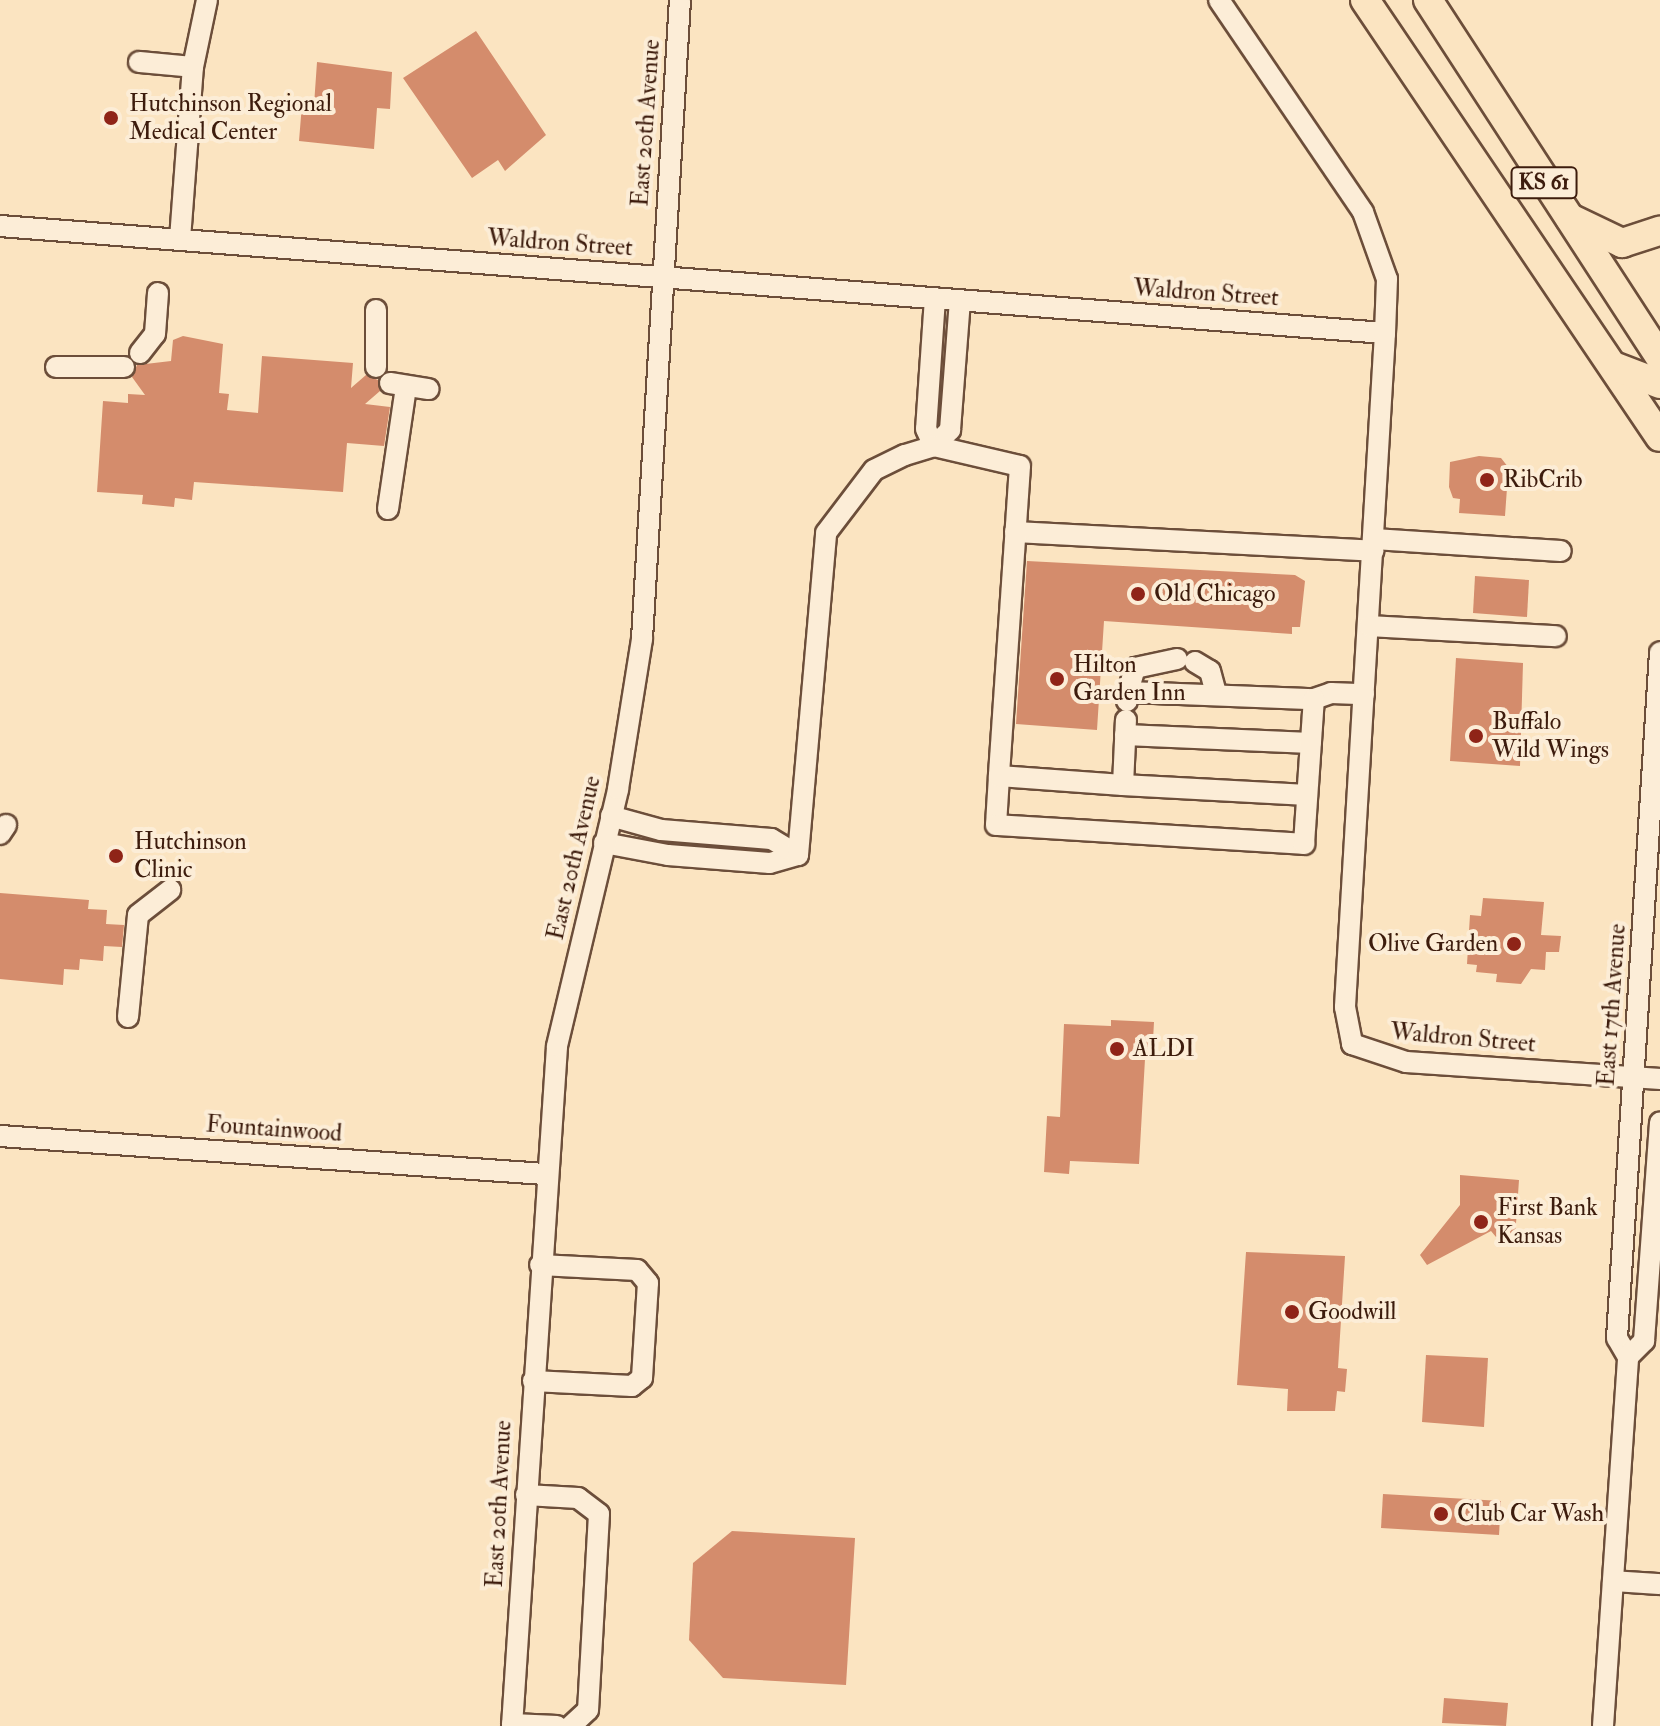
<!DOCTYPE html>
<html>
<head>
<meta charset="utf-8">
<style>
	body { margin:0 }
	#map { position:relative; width:1660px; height:1726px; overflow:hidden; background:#fbe4c1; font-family:"IM FELL Double Pica",serif }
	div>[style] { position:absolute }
	.building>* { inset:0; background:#d48c6c }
	.roads { filter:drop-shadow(2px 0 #6c4e3a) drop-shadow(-2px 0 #6c4e3a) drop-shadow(0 2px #6c4e3a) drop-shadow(0 -2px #6c4e3a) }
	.minor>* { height:20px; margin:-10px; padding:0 10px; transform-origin:10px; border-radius:10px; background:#fcedd7 }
	.highway>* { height:28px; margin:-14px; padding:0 14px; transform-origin:14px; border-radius:14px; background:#fbe4c1 }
	.dots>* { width:22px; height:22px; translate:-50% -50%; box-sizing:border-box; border:4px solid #fcedd7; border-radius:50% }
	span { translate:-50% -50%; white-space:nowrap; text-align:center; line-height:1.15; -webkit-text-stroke:8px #fcedd7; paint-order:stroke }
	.shield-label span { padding:2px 6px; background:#fcedd7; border:2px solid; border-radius:6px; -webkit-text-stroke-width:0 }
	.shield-label { font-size:22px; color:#3d1c0d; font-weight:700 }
	.poi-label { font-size:24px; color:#3d1c0d }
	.left { translate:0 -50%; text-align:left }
	.right { translate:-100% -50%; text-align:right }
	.street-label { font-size:24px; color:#3d1c0d }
</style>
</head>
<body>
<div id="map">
	<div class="building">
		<div style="clip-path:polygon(476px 31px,546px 135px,505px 171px,498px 160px,472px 178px,403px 78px)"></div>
		<div style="clip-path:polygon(317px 62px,392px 72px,390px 109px,377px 108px,374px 149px,299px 141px,302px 104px,314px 105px)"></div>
		<div style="clip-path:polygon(183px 336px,223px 344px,219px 393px,229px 394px,227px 410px,258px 413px,262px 356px,353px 363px,351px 388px,366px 375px,378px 380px,380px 391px,365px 404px,390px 407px,384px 446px,347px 443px,343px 492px,194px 482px,192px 500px,175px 498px,174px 507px,142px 504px,143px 495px,97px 492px,103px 401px,128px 403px,128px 394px,145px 395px,132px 377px,137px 365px,171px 361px,173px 340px)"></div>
		<div style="clip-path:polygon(1479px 456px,1501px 458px,1512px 472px,1525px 473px,1524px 489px,1507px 488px,1505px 516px,1459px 513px,1460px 499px,1453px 498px,1449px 487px,1450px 462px)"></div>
		<div style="clip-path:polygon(1027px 561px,1295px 575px,1305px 581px,1300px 627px,1292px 627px,1292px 634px,1104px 621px,1097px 730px,1016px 724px)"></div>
		<div style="clip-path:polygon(1475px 576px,1529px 580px,1527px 617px,1473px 613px)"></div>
		<div style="clip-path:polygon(1456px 658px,1523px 663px,1520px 766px,1450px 761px)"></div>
		<div style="clip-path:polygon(0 893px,89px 900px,88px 909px,107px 910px,106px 924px,124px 925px,122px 947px,104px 946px,103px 961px,80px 959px,79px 970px,64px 969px,63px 985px,0 979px)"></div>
		<div style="clip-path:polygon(1483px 898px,1544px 902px,1541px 935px,1561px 936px,1559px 952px,1546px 952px,1545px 970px,1531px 969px,1521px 984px,1496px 982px,1497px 974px,1476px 972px,1477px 965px,1467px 964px,1470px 915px,1481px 916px)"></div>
		<div style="clip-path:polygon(1111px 1020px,1154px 1022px,1152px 1059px,1145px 1059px,1139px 1164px,1070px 1161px,1069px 1174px,1044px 1172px,1047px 1116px,1060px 1117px,1064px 1024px,1111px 1026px)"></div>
		<div style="clip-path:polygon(1460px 1175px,1519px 1180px,1515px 1238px,1496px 1237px,1491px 1231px,1427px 1265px,1420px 1255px,1460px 1205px)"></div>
		<div style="clip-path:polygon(1246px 1252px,1345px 1256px,1338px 1368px,1347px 1369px,1345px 1392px,1337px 1391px,1335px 1411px,1287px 1411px,1288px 1389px,1237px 1385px)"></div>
		<div style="clip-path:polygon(1426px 1355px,1488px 1358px,1484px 1427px,1422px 1422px)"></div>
		<div style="clip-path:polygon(1383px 1494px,1501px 1501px,1499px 1535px,1381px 1528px)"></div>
		<div style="clip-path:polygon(732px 1531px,855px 1538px,846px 1685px,723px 1678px,689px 1640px,693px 1563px)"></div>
		<div style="clip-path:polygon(1444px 1698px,1508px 1703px,1506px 1726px,1442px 1723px)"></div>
	</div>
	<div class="roads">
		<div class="minor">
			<div style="left:1219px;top:0;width:256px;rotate:55.8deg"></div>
			<div style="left:1363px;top:212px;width:71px;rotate:70.3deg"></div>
			<div style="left:1387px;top:279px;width:54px;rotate:92.1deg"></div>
			<div style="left:139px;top:62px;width:54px;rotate:5.3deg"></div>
			<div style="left:0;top:226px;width:1389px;rotate:4.42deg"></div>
			<div style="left:1385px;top:333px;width:675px;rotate:93.4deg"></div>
			<div style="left:1345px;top:1007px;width:38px;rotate:79deg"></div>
			<div style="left:1352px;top:1044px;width:57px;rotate:18.4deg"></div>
			<div style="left:1406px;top:1062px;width:255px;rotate:3.8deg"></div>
			<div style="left:180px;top:239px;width:172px;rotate:-85.7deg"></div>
			<div style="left:193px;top:67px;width:68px;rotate:-78.2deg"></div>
			<div style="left:935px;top:298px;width:131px;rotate:93.9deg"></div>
			<div style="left:926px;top:429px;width:19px;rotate:65deg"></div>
			<div style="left:934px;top:446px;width:23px;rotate:-45deg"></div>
			<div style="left:950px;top:430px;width:130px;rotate:-85.6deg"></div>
			<div style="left:140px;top:353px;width:24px;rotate:-52deg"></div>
			<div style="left:155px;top:334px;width:41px;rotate:-85.8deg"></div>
			<div style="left:56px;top:367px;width:68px"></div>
			<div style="left:376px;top:367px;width:57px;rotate:-90deg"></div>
			<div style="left:390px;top:383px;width:39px;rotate:9deg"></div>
			<div style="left:388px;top:509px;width:123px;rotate:-81.6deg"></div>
			<div style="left:1015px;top:532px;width:359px;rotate:3deg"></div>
			<div style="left:1374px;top:539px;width:187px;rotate:3.7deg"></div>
			<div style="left:1369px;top:626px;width:187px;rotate:3.1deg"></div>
			<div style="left:1195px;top:662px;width:17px;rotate:31deg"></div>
			<div style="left:1210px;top:671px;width:24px;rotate:75deg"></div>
			<div style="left:1128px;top:692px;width:25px;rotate:-74deg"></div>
			<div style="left:1135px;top:668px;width:43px;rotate:-12.1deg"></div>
			<div style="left:1127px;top:701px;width:9px;rotate:-84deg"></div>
			<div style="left:1128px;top:692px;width:186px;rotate:2.2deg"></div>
			<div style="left:1314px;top:699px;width:18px;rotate:-19deg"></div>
			<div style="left:1331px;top:693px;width:33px;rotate:2deg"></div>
			<div style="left:1125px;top:735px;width:186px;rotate:2.5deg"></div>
			<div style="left:999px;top:776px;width:49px;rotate:93.5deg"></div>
			<div style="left:996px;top:825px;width:309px;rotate:3.5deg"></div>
			<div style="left:1304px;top:844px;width:145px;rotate:-86.1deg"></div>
			<div style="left:1123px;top:785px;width:184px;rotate:3.1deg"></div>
			<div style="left:0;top:834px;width:11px;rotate:-56deg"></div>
			<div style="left:604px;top:843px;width:65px;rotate:10.6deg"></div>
			<div style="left:668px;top:855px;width:102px;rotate:4.5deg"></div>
			<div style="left:770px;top:863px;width:29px;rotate:-16deg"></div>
			<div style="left:798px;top:855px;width:31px;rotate:-149deg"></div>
			<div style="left:771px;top:839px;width:110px;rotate:-175.3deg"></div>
			<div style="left:661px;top:830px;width:52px;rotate:-164.4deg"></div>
			<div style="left:798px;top:855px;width:323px;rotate:-85deg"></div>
			<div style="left:826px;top:533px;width:79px;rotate:-52.7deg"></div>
			<div style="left:874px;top:470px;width:34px;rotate:-26deg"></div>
			<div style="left:905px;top:455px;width:30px;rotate:-17deg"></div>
			<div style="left:934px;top:446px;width:88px;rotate:13.1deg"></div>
			<div style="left:1020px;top:466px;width:311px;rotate:93.9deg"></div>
			<div style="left:999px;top:776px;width:124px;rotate:4.2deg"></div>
			<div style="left:1123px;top:785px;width:65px;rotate:-87.4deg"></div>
			<div style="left:128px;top:1017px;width:102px;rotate:-84.4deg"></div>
			<div style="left:138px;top:915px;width:41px;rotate:-38deg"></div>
			<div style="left:0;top:1136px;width:546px;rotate:3.99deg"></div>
			<div style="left:1628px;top:1357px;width:23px;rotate:-45deg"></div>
			<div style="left:1644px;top:1341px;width:219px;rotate:-85.8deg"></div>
			<div style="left:533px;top:1381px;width:99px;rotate:2.9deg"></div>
			<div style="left:632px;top:1386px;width:13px;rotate:-39deg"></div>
			<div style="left:642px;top:1378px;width:95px;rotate:-86.4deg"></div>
			<div style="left:648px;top:1283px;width:17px;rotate:-130deg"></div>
			<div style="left:637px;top:1270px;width:97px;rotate:-177deg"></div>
			<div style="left:526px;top:1495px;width:52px;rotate:3.3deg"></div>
			<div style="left:578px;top:1498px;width:26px;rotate:37deg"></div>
			<div style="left:599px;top:1514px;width:196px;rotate:93.2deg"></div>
			<div style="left:588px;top:1710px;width:23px;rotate:137deg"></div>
			<div style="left:1613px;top:1581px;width:47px;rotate:3.7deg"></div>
			<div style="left:512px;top:1724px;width:45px;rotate:2.5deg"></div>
			<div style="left:512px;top:1726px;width:681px;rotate:-86.21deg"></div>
			<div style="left:557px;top:1046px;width:264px;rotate:-76.6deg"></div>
			<div style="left:618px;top:789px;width:152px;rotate:-80.9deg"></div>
			<div style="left:642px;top:639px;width:640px;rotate:-86.6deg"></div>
			<div style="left:1603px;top:1726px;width:370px;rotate:-86.1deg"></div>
			<div style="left:1628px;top:1357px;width:22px;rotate:-120deg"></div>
			<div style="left:1617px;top:1338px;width:687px;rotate:-86.41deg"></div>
		</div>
		<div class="highway">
			<div style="left:1365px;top:0;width:527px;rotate:55.98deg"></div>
			<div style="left:1428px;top:0;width:426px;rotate:57deg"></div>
			<div style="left:1570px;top:218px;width:58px;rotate:25.7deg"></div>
			<div style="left:1622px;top:243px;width:40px;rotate:-18deg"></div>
			<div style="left:1616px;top:367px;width:47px;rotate:21.1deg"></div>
		</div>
	</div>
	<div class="dots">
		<div style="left:111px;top:118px;background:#8f2418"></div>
		<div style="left:1487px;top:480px;background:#8f2418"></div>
		<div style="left:1138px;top:594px;background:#8f2418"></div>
		<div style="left:1057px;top:679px;background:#8f2418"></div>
		<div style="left:1476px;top:736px;background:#8f2418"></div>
		<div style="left:116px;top:856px;background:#8f2418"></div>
		<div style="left:1514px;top:944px;background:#8f2418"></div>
		<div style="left:1117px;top:1049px;background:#8f2418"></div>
		<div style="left:1481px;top:1222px;background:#8f2418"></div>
		<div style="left:1292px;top:1312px;background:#8f2418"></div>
		<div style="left:1441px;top:1514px;background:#8f2418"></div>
	</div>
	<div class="shield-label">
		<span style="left:1544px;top:183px">KS 61</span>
	</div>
	<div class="poi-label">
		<span class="left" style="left:129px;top:118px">Hutchinson Regional<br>Medical Center</span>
		<span class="left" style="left:1503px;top:480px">RibCrib</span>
		<span class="left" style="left:1154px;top:594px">Old Chicago</span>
		<span class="left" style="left:1073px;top:679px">Hilton<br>Garden Inn</span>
		<span class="left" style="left:1492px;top:736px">Buffalo<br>Wild Wings</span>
		<span class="left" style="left:134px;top:856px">Hutchinson<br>Clinic</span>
		<span class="right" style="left:1498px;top:944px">Olive Garden</span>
		<span class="left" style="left:1133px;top:1049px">ALDI</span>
		<span class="left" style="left:1497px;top:1222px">First Bank<br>Kansas</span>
		<span class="left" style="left:1308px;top:1312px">Goodwill</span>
		<span class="left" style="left:1457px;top:1514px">Club Car Wash</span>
	</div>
	<div class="street-label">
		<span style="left:646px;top:123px;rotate:-86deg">East 20th Avenue</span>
		<span style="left:560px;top:243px;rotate:4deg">Waldron Street</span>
		<span style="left:1206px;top:293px;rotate:4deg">Waldron Street</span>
		<span style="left:574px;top:858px;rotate:-77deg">East 20th Avenue</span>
		<span style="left:1612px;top:1005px;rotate:-86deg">East 17th Avenue</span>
		<span style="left:1463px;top:1038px;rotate:5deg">Waldron Street</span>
		<span style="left:274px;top:1129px;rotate:4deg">Fountainwood</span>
		<span style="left:499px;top:1504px;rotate:-87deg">East 20th Avenue</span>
	</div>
</div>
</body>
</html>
